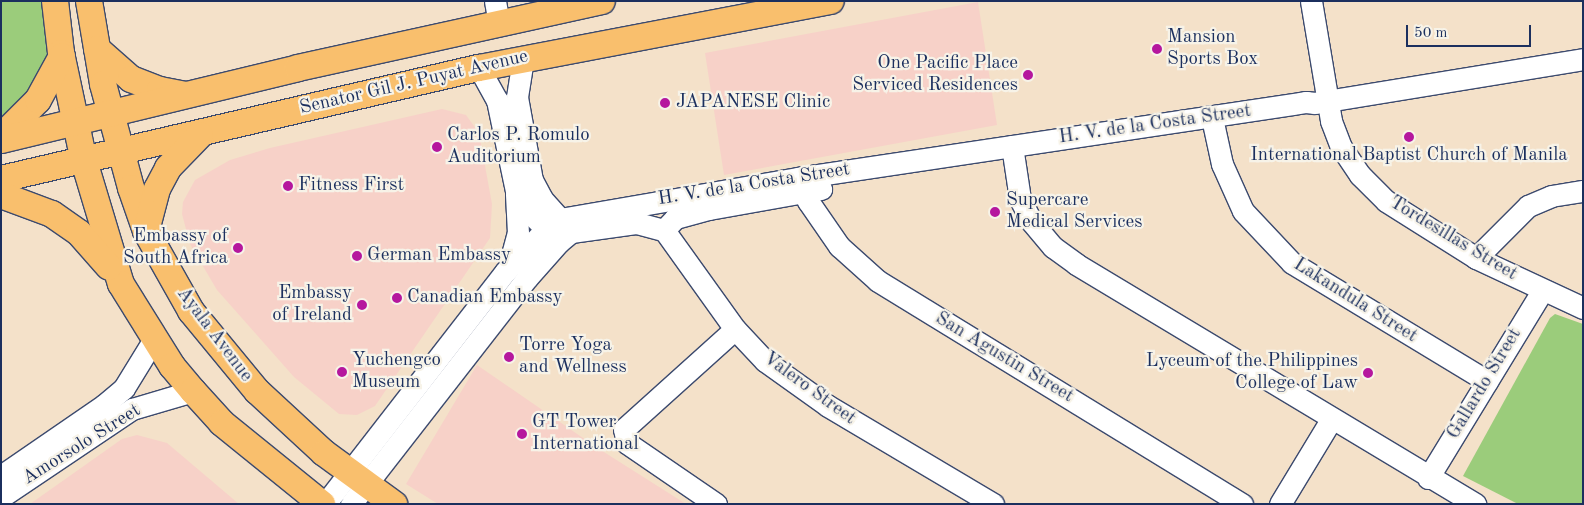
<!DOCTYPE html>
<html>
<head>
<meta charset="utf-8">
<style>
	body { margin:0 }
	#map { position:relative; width:1584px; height:505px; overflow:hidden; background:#f4e1c9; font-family:"Old Standard TT",serif }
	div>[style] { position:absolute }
	.built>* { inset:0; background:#f7d1c8 }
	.green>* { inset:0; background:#9bcc7b }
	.roads { filter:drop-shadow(1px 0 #3c4a6e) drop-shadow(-1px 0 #3c4a6e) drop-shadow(0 1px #3c4a6e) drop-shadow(0 -1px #3c4a6e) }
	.minor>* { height:21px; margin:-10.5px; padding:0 10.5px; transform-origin:10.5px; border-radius:10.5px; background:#fff }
	.major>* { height:26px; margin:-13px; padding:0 13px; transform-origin:13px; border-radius:13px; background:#f9bf6d }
	.dots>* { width:14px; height:14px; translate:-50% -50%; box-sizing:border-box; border:2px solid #f7f3e8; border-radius:50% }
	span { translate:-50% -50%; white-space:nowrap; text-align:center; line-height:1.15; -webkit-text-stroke:4.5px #f7f3e8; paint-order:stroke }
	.poi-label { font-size:19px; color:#1b2f5e }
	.left { translate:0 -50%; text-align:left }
	.right { translate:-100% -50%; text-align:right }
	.street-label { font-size:19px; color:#1b2f5e }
	.frame { position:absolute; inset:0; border:2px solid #1b2f5e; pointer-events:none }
	.scale { position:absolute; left:1406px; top:25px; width:125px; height:22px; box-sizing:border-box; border:2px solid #1b2f5e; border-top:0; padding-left:6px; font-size:15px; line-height:18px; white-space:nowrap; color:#1b2f5e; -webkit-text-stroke:4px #f7f3e8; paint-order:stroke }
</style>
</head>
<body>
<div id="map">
	<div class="built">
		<div style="clip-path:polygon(978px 2px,997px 125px,724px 175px,705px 53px)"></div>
		<div style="clip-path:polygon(442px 109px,466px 115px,479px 133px,492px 204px,490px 238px,375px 406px,357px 415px,339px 414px,294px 377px,217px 290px,190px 244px,182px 214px,183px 202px,195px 180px,230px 160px,270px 148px)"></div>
		<div style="clip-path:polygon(477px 365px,596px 447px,686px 504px,438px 504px,406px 484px)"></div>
		<div style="clip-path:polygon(137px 435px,167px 443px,239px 504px,30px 504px,122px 439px)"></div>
	</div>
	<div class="green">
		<div style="clip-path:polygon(1px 1px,46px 1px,61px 53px,1px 127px)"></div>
		<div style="clip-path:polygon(1555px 314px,1583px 324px,1583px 504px,1518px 504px,1463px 476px,1550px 318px)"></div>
	</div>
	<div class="roads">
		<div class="minor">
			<div style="left:495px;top:1px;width:22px;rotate:80deg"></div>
			<div style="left:1311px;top:1px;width:122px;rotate:80.5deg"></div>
			<div style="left:1331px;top:121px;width:28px;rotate:69deg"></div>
			<div style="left:1341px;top:147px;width:34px;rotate:56deg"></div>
			<div style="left:1360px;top:175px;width:37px;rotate:45deg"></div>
			<div style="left:1386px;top:201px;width:107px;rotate:32.3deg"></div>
			<div style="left:1476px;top:258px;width:118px;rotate:25deg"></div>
			<div style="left:523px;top:59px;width:38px;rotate:99deg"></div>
			<div style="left:517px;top:97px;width:84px;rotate:79.8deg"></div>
			<div style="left:532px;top:180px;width:21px;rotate:62deg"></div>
			<div style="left:542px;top:199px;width:40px;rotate:48deg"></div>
			<div style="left:479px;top:68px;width:37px;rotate:61deg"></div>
			<div style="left:497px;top:100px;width:93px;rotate:78.2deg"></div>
			<div style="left:516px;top:191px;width:23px;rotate:59deg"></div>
			<div style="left:528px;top:211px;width:40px;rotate:45deg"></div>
			<div style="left:1212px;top:118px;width:47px;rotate:77.7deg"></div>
			<div style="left:1222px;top:164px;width:51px;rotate:65.9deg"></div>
			<div style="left:1243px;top:211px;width:71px;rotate:46.7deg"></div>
			<div style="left:1292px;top:263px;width:228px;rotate:31.2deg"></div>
			<div style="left:1012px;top:146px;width:54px;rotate:81.4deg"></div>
			<div style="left:1020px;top:199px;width:25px;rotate:63deg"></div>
			<div style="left:1031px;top:221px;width:34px;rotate:50deg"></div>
			<div style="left:1053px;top:247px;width:29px;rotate:36deg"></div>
			<div style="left:1076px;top:264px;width:466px;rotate:31deg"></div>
			<div style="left:799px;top:180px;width:23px;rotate:67deg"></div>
			<div style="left:808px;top:201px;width:55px;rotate:55.4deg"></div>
			<div style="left:839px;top:246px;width:52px;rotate:41.9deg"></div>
			<div style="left:878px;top:281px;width:427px;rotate:31.5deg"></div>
			<div style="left:664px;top:230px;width:16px;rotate:-47deg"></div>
			<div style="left:675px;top:218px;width:35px;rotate:-15deg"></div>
			<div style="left:709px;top:209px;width:114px;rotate:-10.1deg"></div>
			<div style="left:664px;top:230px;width:122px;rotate:54.4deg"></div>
			<div style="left:735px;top:329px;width:44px;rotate:46.8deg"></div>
			<div style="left:765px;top:361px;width:77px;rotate:35.5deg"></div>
			<div style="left:828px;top:406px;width:192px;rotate:30.7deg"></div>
			<div style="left:1476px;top:258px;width:74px;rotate:-45deg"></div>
			<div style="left:1528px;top:206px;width:25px;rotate:-23deg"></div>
			<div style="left:1551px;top:196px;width:32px;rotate:-9deg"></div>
			<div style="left:510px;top:262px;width:30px;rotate:-75deg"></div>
			<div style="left:518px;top:233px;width:39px;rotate:-93deg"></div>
			<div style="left:1px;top:476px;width:125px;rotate:-34.6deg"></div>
			<div style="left:104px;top:405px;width:26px;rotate:-40deg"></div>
			<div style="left:124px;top:388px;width:57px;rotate:-58.5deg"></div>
			<div style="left:1428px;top:478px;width:219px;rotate:-58.6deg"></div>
			<div style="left:1px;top:497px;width:158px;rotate:-33.9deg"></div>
			<div style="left:132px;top:409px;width:64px;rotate:-16.4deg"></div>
			<div style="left:325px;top:504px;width:294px;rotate:-52.2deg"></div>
			<div style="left:505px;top:272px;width:59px;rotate:-46.4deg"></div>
			<div style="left:546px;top:229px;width:17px;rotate:-36deg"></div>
			<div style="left:560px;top:219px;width:242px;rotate:-9.8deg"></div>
			<div style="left:798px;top:178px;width:514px;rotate:-8.51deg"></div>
			<div style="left:1306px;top:102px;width:9px;rotate:6deg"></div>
			<div style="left:1315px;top:103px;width:272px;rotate:-9.3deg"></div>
			<div style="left:351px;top:504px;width:286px;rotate:-52.1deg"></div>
			<div style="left:527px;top:278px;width:48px;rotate:-48.4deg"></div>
			<div style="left:559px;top:242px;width:16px;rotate:-40deg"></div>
			<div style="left:571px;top:232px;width:67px;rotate:-7.8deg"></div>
			<div style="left:637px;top:223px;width:28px;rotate:15deg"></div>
			<div style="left:716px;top:504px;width:108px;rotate:-145.6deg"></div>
			<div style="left:627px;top:443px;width:14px;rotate:-102deg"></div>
			<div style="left:624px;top:429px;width:149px;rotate:-42deg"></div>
			<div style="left:1280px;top:504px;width:100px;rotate:-58.8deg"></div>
		</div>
		<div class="major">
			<div style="left:55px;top:1px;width:52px;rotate:83.4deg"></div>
			<div style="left:61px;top:53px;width:110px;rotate:78deg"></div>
			<div style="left:84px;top:161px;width:128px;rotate:73.3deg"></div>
			<div style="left:121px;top:284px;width:97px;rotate:58.1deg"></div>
			<div style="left:172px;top:366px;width:33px;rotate:50deg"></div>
			<div style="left:193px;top:391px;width:43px;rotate:47.8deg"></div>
			<div style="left:222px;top:423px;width:129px;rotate:39deg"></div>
			<div style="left:89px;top:1px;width:84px;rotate:80.4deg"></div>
			<div style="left:103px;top:84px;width:108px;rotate:74.9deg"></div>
			<div style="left:131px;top:188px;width:46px;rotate:70.8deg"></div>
			<div style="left:146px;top:231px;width:92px;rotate:60.6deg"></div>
			<div style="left:191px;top:311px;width:104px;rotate:50.5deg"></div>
			<div style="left:257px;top:391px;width:91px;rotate:42.8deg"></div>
			<div style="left:324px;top:453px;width:87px;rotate:36.1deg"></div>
			<div style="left:97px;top:49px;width:45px;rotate:41.4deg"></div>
			<div style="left:131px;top:79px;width:31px;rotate:21deg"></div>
			<div style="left:160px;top:90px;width:25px;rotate:11deg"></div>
			<div style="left:1px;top:137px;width:52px;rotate:-45deg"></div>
			<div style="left:38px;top:100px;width:50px;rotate:-61.4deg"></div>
			<div style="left:1px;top:140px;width:306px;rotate:-13.6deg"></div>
			<div style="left:298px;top:68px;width:311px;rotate:-12.4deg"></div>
			<div style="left:1px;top:179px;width:491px;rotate:-13.1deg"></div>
			<div style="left:479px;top:68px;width:358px;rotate:-10.8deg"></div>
			<div style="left:1px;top:195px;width:54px;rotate:20.4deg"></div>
			<div style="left:52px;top:214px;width:33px;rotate:35deg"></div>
			<div style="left:79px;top:233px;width:45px;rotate:48.6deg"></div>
			<div style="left:146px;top:231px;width:43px;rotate:-75.3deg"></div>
			<div style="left:157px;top:189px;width:24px;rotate:-62deg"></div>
			<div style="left:168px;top:168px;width:46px;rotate:-45.9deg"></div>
		</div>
	</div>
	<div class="dots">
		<div style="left:1157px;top:49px;background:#b5179e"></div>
		<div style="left:1028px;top:75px;background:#b5179e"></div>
		<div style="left:665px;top:103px;background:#b5179e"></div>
		<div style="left:1409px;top:137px;background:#b5179e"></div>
		<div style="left:437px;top:147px;background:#b5179e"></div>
		<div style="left:288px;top:186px;background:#b5179e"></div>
		<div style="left:995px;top:212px;background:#b5179e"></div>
		<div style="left:238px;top:248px;background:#b5179e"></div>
		<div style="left:357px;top:256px;background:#b5179e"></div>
		<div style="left:397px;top:298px;background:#b5179e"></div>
		<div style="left:362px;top:305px;background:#b5179e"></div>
		<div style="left:509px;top:357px;background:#b5179e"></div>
		<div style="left:342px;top:372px;background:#b5179e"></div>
		<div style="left:1368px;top:373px;background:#b5179e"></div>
		<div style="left:522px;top:434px;background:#b5179e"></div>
	</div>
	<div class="poi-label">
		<span class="left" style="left:1167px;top:49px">Mansion<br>Sports Box</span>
		<span class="right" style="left:1018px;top:75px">One Pacific Place<br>Serviced Residences</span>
		<span class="left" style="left:676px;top:103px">JAPANESE Clinic</span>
		<span class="left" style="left:447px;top:147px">Carlos P. Romulo<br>Auditorium</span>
		<span style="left:1409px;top:156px">International Baptist Church of Manila</span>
		<span class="left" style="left:298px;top:186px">Fitness First</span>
		<span class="left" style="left:1006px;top:212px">Supercare<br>Medical Services</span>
		<span class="right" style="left:228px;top:248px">Embassy of<br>South Africa</span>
		<span class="left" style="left:367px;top:256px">German Embassy</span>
		<span class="right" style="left:352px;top:305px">Embassy<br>of Ireland</span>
		<span class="left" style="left:407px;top:298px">Canadian Embassy</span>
		<span class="left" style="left:519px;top:357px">Torre Yoga<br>and Wellness</span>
		<span class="left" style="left:352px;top:372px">Yuchengco<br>Museum</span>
		<span class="right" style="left:1358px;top:373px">Lyceum of the Philippines<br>College of Law</span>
		<span class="left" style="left:532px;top:434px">GT Tower<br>International</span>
	</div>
	<div class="street-label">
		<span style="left:414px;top:83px;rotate:-13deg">Senator Gil J. Puyat Avenue</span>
		<span style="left:1155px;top:125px;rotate:-8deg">H. V. de la Costa Street</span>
		<span style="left:754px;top:185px;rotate:-9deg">H. V. de la Costa Street</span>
		<span style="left:1453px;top:239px;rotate:31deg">Tordesillas Street</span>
		<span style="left:1355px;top:301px;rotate:32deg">Lakandula Street</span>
		<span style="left:214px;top:335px;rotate:53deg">Ayala Avenue</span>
		<span style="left:1004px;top:358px;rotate:31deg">San Agustin Street</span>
		<span style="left:1485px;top:384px;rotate:-59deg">Gallardo Street</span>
		<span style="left:809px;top:389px;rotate:36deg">Valero Street</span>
		<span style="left:82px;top:445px;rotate:-32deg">Amorsolo Street</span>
	</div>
	<div class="frame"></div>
	<div class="scale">50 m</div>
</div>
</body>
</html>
